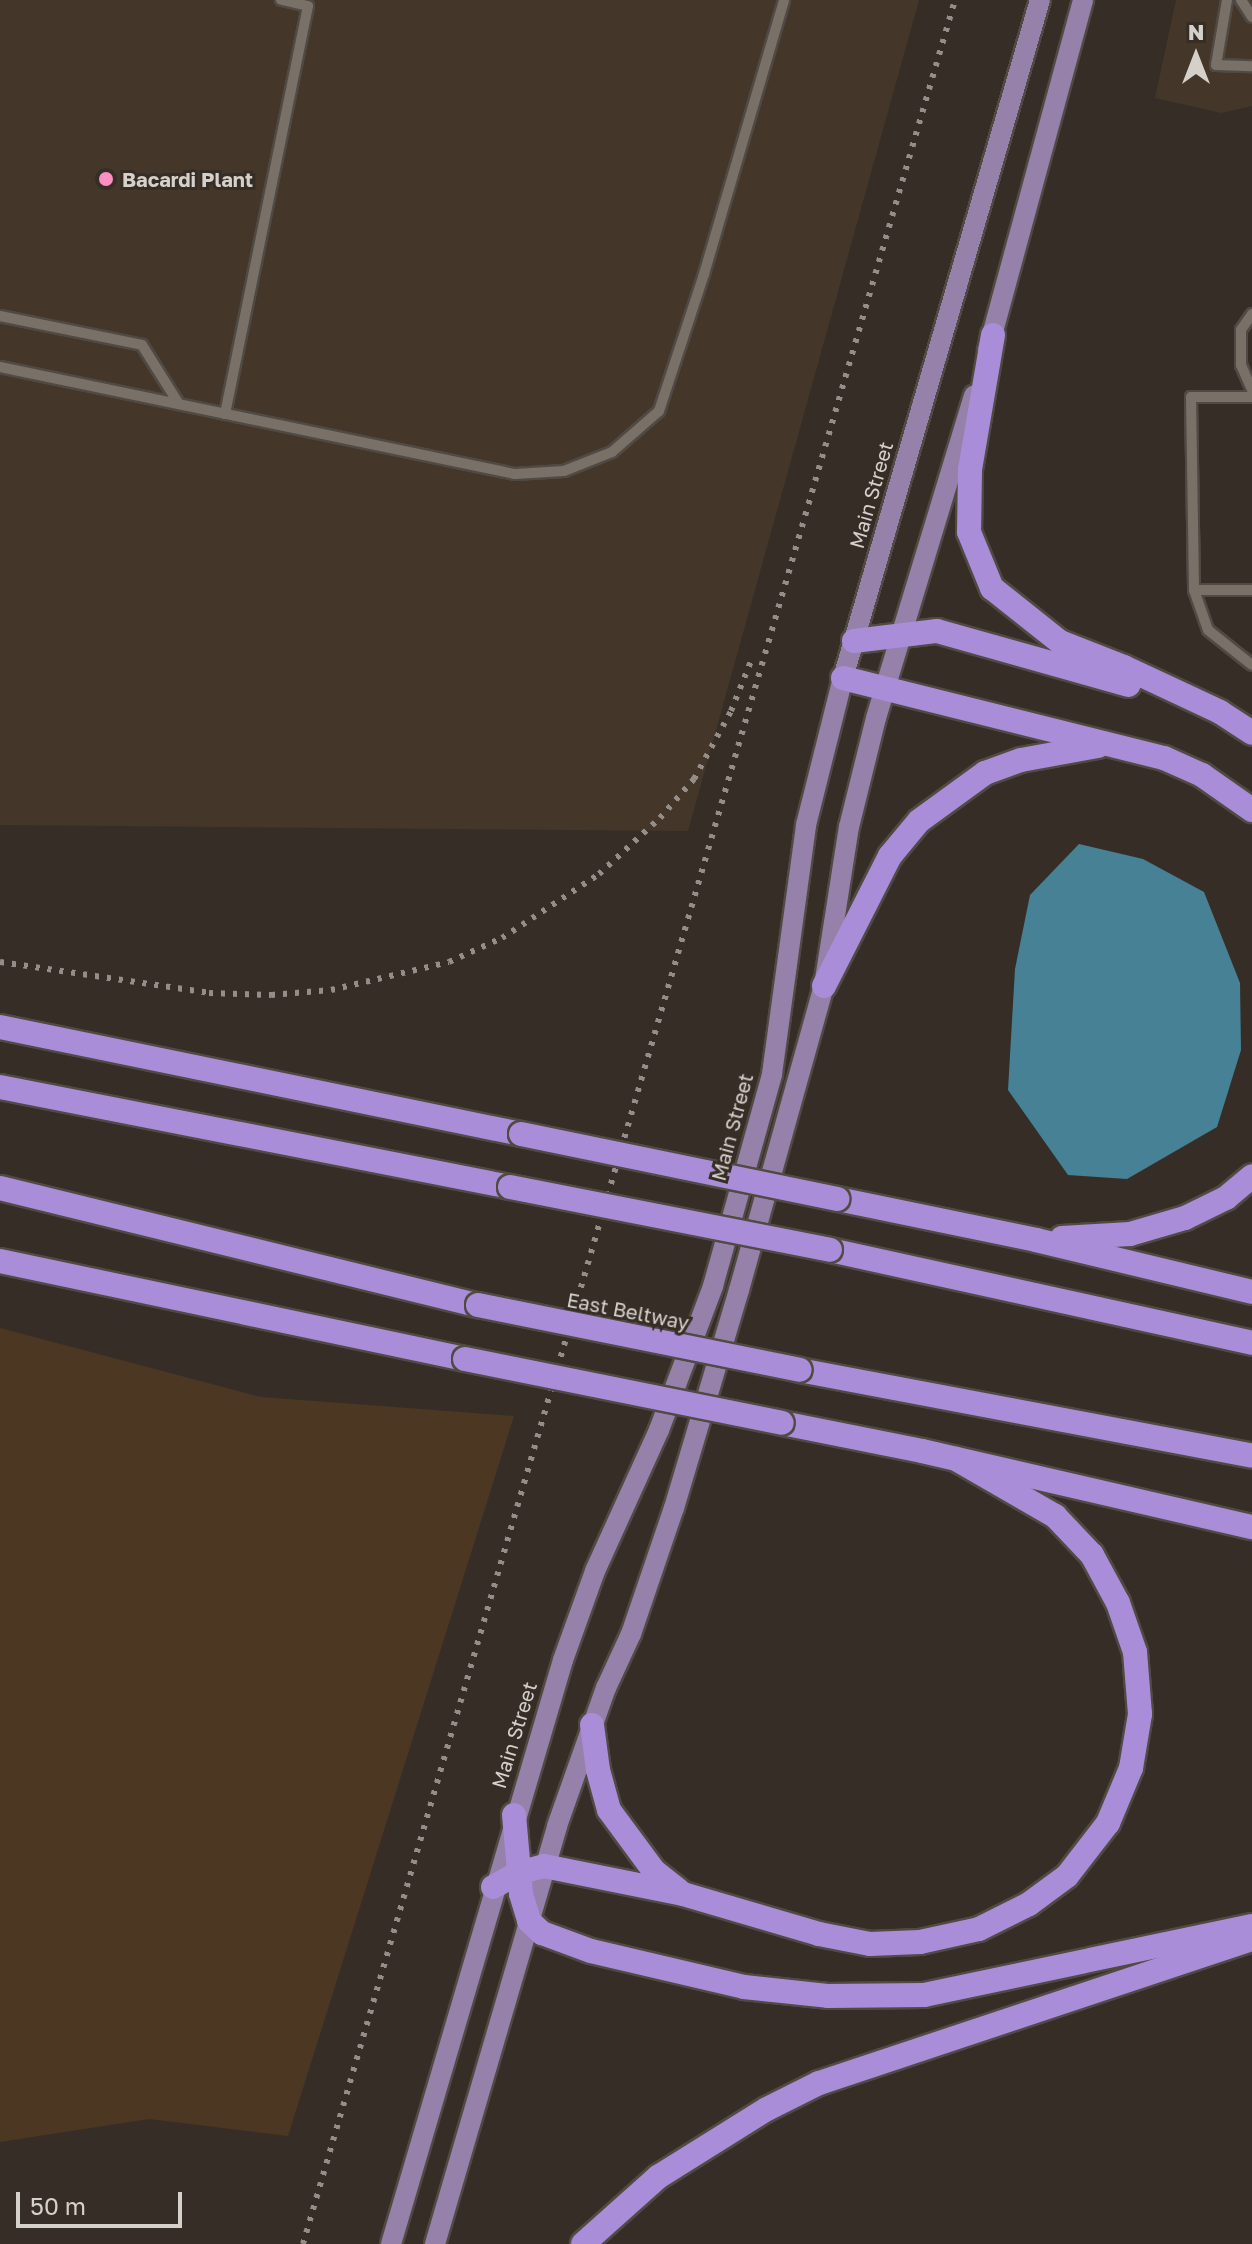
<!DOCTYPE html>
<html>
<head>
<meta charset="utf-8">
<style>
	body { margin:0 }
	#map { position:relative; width:1252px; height:2244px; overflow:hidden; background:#362e26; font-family:"Golos Text",sans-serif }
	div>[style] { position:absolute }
	.built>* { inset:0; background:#44372a }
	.green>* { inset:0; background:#4c3723 }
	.water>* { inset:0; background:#468196 }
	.roads { filter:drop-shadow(2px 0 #514a44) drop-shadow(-2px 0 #514a44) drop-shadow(0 2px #514a44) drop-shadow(0 -2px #514a44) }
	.lane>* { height:10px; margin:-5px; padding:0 5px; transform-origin:5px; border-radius:5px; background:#797067 }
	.primary>* { height:20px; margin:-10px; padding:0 10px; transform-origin:10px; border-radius:10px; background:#9681ab }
	.highway>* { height:24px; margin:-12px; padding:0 12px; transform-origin:12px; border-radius:12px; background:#aa8dd8 }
	.rail>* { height:6px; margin-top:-3px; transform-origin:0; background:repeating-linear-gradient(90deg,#958e88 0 4px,transparent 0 12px) }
	.bridges { filter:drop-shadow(2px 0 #514a44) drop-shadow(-2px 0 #514a44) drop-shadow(0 2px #514a44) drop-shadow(0 -2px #514a44) }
	.highway-bridge>* { height:24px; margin:-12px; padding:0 12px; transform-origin:12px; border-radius:12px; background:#aa8dd8 }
	.dots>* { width:22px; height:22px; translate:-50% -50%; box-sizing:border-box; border:4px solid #362e26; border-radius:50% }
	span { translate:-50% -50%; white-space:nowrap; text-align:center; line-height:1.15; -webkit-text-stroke:6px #362e26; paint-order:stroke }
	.poi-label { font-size:20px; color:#d6d0cb; font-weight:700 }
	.left { translate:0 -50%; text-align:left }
	.street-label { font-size:20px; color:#d6d0cb }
	.north { position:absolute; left:1156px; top:16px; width:80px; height:80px; -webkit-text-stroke:6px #362e26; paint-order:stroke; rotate:0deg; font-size:22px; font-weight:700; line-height:32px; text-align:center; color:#d6d0cb }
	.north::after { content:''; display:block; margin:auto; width:28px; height:36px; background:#d6d0cb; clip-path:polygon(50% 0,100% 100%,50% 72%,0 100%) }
	.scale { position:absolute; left:16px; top:2192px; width:166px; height:36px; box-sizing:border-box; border:4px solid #d6d0cb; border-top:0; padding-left:10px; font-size:24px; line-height:28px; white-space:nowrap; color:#d6d0cb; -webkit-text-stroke:6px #362e26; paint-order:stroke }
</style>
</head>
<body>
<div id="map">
	<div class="built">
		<div style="clip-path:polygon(0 0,919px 0,688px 831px,0 825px)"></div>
		<div style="clip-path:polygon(1176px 0,1252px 0,1252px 106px,1221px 113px,1155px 98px)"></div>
	</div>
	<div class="green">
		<div style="clip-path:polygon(0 1328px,261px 1397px,514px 1416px,288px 2136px,149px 2119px,0 2142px)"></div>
	</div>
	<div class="water">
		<div style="clip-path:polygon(1079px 844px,1143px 859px,1204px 892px,1240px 983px,1241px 1050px,1217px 1127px,1127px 1179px,1068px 1175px,1008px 1090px,1015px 969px,1030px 895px)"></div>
	</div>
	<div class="roads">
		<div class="lane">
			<div style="left:1227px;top:0;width:66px;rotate:99.6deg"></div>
			<div style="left:1216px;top:65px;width:36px;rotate:2deg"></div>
			<div style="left:1241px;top:0;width:20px;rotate:57deg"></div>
			<div style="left:1252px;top:314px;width:19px;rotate:125deg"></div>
			<div style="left:1241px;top:330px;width:35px;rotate:90deg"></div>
			<div style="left:1241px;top:365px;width:27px;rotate:66deg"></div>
			<div style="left:0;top:316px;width:145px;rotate:11.5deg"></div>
			<div style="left:142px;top:345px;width:70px;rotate:57.9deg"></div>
			<div style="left:0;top:367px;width:526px;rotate:11.74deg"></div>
			<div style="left:515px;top:474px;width:49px;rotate:-3.5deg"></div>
			<div style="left:564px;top:471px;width:52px;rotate:-21.6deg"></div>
			<div style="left:612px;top:452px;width:62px;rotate:-41.1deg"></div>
			<div style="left:659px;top:411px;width:144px;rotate:-71.8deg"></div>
			<div style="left:704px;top:274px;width:285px;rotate:-73.7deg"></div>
			<div style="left:1252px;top:397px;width:61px;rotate:180deg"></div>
			<div style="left:1191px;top:397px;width:193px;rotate:89.1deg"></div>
			<div style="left:1194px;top:590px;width:42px;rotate:70.7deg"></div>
			<div style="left:1208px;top:630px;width:56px;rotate:38.5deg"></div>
			<div style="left:225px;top:414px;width:416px;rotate:-78.5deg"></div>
			<div style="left:308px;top:6px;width:28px;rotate:-167deg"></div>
			<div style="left:1194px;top:590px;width:58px"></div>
		</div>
		<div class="primary">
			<div style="left:988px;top:350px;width:363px;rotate:-74.8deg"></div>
			<div style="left:391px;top:2244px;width:609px;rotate:-73.59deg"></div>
			<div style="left:563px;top:1660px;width:95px;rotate:-70.2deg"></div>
			<div style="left:595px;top:1571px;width:155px;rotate:-65.6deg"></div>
			<div style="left:659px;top:1430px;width:154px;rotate:-69.4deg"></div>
			<div style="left:713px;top:1286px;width:220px;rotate:-74.4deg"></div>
			<div style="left:772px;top:1074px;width:251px;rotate:-82.2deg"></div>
			<div style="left:806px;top:825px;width:152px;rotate:-75.9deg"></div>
			<div style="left:843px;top:678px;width:706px;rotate:-73.8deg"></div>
			<div style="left:435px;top:2244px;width:435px;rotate:-73.7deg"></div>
			<div style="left:557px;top:1826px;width:146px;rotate:-70.5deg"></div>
			<div style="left:606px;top:1688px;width:60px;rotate:-65.2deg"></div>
			<div style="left:631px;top:1634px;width:133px;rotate:-71.2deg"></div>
			<div style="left:674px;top:1508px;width:227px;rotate:-73.4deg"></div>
			<div style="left:739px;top:1290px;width:316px;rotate:-74.4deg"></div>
			<div style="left:824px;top:986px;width:161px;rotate:-81.1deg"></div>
			<div style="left:849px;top:827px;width:112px;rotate:-76.1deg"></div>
			<div style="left:876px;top:718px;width:337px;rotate:-73.1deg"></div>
		</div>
		<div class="highway">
			<div style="left:993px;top:335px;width:137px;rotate:99.7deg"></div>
			<div style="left:970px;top:470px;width:62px;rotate:90.9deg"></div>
			<div style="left:969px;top:532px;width:61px;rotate:67.7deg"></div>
			<div style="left:992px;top:588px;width:87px;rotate:38.5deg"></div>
			<div style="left:1060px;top:642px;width:69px;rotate:21.3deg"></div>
			<div style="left:1124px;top:667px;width:106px;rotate:25.1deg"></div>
			<div style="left:1220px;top:712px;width:38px;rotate:33deg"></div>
			<div style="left:854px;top:641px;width:84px;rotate:-6.9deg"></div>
			<div style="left:937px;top:631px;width:199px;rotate:15.7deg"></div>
			<div style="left:843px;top:678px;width:331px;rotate:14deg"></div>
			<div style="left:1164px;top:758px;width:42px;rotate:24.1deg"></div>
			<div style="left:1202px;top:775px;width:61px;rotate:35deg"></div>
			<div style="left:824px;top:986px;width:146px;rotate:-63.1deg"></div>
			<div style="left:890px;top:856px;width:45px;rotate:-50.4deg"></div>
			<div style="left:919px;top:821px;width:82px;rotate:-36deg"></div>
			<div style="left:985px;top:773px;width:38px;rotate:-20deg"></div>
			<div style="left:1021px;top:760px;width:78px;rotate:-10.3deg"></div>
			<div style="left:0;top:1027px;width:532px;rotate:11.61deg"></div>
			<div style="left:0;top:1087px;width:520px;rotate:11.09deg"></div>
			<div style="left:0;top:1188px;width:492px;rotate:13.8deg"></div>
			<div style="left:837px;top:1199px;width:203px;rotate:11.6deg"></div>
			<div style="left:1036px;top:1240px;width:222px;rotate:13.5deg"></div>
			<div style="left:1062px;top:1238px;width:68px;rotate:-3.4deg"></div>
			<div style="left:1130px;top:1234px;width:57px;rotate:-16.2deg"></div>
			<div style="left:1185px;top:1218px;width:46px;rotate:-26deg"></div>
			<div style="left:1226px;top:1198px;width:34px;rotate:-40deg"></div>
			<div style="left:830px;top:1250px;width:432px;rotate:12.4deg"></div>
			<div style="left:0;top:1261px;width:475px;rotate:11.9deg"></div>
			<div style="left:799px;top:1370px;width:461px;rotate:10.7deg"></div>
			<div style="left:782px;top:1423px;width:143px;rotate:11.3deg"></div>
			<div style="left:922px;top:1451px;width:339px;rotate:13deg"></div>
			<div style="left:592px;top:1725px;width:45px;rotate:82.4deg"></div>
			<div style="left:598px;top:1770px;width:41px;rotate:74.6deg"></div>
			<div style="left:609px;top:1810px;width:76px;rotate:53.6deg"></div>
			<div style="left:654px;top:1871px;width:31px;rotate:38deg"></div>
			<div style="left:514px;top:1815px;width:79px;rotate:84.9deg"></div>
			<div style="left:521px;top:1894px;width:28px;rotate:73deg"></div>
			<div style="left:529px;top:1921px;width:18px;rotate:43deg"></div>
			<div style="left:542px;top:1933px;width:52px;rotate:20.2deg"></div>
			<div style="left:591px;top:1951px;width:157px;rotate:13.2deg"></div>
			<div style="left:744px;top:1987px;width:84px;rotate:6.1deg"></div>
			<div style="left:828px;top:1996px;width:96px;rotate:-0.6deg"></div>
			<div style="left:924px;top:1995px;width:335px;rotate:-11.9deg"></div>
			<div style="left:493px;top:1887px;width:29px;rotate:-29deg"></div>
			<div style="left:518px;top:1873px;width:27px;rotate:-15deg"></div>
			<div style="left:544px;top:1866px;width:142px;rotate:11.4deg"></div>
			<div style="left:683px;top:1894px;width:142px;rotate:16.4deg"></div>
			<div style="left:819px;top:1934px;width:52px;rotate:11.1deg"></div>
			<div style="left:870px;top:1944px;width:50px;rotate:-2.3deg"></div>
			<div style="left:920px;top:1942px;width:60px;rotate:-12.4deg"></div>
			<div style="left:979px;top:1929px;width:56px;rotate:-26.6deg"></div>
			<div style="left:1029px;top:1904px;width:47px;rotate:-36.4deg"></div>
			<div style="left:1067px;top:1876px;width:67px;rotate:-52.3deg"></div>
			<div style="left:1108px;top:1823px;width:60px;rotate:-67.3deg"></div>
			<div style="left:1131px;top:1768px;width:55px;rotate:-80.5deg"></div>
			<div style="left:1140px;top:1714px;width:62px;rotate:-94.6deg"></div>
			<div style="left:1135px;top:1652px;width:52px;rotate:-109.1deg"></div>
			<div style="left:1118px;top:1603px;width:55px;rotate:-118.4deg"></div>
			<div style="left:1092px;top:1555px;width:54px;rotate:-133.5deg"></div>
			<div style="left:1055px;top:1516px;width:114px;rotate:-150.1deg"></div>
			<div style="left:583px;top:2244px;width:101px;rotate:-41.8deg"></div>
			<div style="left:658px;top:2177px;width:128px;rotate:-32deg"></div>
			<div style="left:767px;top:2109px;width:58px;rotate:-26.6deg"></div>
			<div style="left:819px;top:2083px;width:454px;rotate:-18.4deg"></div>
		</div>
	</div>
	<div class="rail">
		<div style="left:0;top:962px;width:211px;rotate:8.4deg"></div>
		<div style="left:209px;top:993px;width:62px;rotate:1.8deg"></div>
		<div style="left:271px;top:995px;width:60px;rotate:-4.8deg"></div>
		<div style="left:331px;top:990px;width:121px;rotate:-13.3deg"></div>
		<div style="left:449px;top:962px;width:58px;rotate:-24.4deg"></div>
		<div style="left:502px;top:938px;width:116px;rotate:-33.4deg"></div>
		<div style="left:599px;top:874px;width:83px;rotate:-42.6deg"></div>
		<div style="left:660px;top:818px;width:52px;rotate:-48.9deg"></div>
		<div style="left:694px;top:779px;width:77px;rotate:-61.4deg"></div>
		<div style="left:731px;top:711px;width:54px;rotate:-68.2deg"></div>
		<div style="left:303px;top:2244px;width:2337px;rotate:-73.8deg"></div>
	</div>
	<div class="bridges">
		<div class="highway-bridge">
			<div style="left:521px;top:1134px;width:323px;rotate:11.6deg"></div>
			<div style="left:510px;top:1187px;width:326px;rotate:11.1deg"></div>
			<div style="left:478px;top:1305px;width:328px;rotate:11.4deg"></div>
			<div style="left:465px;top:1359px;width:323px;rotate:11.4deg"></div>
		</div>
	</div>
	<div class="dots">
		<div style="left:106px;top:179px;background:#fd8ec0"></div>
	</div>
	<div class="poi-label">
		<span class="left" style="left:122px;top:179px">Bacardi Plant</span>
	</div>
	<div class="street-label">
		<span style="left:871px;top:495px;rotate:-74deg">Main Street</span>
		<span style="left:732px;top:1127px;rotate:-75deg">Main Street</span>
		<span style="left:628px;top:1311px;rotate:11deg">East Beltway</span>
		<span style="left:514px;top:1735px;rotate:-73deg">Main Street</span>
	</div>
	<div class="north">N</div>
	<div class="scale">50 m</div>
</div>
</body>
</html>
